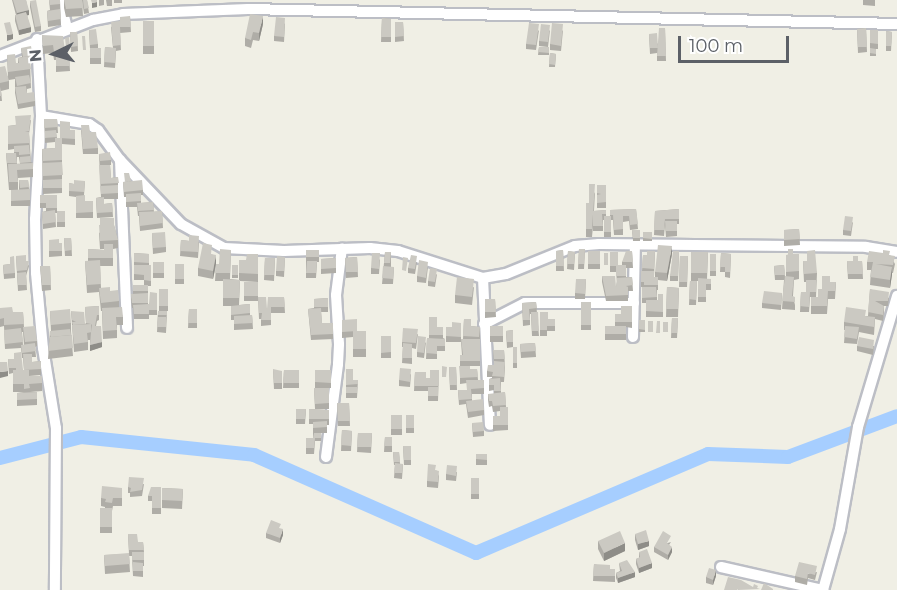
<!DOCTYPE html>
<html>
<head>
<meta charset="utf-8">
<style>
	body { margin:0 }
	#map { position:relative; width:897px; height:590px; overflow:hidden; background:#f0efe5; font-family:Montserrat,sans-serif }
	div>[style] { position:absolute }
	.river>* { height:14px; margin:-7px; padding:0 7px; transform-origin:7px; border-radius:7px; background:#a6ceff }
	.roads { filter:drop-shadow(2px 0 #bcbec5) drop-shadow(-2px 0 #bcbec5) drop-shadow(0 2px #bcbec5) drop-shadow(0 -2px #bcbec5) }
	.minor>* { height:10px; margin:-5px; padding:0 5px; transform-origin:5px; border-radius:5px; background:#fff }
	.wall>* { inset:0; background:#afada7 }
	.shaded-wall>* { inset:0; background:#8e8d88 }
	.building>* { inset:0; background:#cbc9c2 }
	span { translate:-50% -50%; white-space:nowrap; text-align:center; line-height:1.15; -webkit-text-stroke:5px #fff; paint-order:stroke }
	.north { position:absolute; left:24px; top:24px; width:60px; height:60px; -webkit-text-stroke:4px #fff; paint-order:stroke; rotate:265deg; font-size:16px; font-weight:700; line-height:24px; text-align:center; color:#5c6067 }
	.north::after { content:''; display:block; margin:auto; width:21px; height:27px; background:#5c6067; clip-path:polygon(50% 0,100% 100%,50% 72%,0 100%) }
	.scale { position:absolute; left:678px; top:36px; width:111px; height:27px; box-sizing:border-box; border:3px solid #5c6067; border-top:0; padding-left:8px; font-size:18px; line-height:21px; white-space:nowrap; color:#5c6067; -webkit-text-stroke:4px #fff; paint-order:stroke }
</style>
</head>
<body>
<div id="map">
	<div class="river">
		<div style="left:0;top:458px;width:84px;rotate:-14.5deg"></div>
		<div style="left:81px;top:437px;width:174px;rotate:5.9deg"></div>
		<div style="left:254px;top:455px;width:243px;rotate:23.8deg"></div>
		<div style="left:476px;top:553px;width:252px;rotate:-23.1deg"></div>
		<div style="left:708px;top:454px;width:80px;rotate:2.1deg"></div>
		<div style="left:788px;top:457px;width:116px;rotate:-20.6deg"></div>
	</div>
	<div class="roads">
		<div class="minor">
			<div style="left:60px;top:0;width:30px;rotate:76deg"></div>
			<div style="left:37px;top:39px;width:77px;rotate:87deg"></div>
			<div style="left:41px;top:116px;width:103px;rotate:93.3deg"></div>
			<div style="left:35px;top:219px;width:54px;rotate:88.9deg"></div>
			<div style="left:36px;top:273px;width:75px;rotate:84.7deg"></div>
			<div style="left:43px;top:348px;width:81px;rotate:80.8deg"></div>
			<div style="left:56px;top:428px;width:162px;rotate:90.4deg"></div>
			<div style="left:0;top:56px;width:100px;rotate:-21.2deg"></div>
			<div style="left:93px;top:20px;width:31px;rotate:-11deg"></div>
			<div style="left:123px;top:14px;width:125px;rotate:-2.3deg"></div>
			<div style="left:248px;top:9px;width:649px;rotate:1.32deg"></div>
			<div style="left:41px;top:116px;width:49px;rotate:9.5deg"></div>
			<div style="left:89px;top:124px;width:11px;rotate:34deg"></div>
			<div style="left:98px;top:130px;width:37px;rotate:54deg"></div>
			<div style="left:120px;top:160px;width:88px;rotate:46.4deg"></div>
			<div style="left:181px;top:224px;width:49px;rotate:29.2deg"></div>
			<div style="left:224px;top:248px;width:60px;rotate:2.9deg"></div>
			<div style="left:284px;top:251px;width:86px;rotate:-2deg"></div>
			<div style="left:370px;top:248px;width:28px;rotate:6deg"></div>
			<div style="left:398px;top:251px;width:89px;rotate:17.6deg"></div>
			<div style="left:483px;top:278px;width:23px;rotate:-10deg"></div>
			<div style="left:506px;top:274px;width:74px;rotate:-22.1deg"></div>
			<div style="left:575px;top:246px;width:24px;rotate:-5deg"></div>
			<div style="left:599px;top:244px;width:267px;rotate:0.6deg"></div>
			<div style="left:866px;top:247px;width:31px;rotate:9deg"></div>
			<div style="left:120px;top:160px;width:168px;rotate:87.6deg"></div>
			<div style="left:483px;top:278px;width:147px;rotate:87.3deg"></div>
			<div style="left:484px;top:324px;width:46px;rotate:-27.1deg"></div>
			<div style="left:525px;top:303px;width:109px"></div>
			<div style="left:633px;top:337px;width:93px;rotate:-88.8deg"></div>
			<div style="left:326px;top:457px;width:94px;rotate:-82.6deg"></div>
			<div style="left:338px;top:364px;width:20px;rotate:-87deg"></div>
			<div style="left:339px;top:344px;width:49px;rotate:-93.5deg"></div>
			<div style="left:336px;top:295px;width:47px;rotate:-82.7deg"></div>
			<div style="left:721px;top:567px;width:105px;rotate:12.7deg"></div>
			<div style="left:823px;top:590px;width:63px;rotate:-74.4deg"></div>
			<div style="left:840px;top:529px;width:104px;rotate:-80deg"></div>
			<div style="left:858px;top:427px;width:137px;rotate:-73.4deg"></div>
		</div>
	</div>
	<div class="wall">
		<div style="clip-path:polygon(12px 0,26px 0,29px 15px,27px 15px,31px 32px,19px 35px,15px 21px,15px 15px,16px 15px)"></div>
		<div style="clip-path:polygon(49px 0,60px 0,61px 25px,48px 27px,47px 11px,50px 10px)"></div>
		<div style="clip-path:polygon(64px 0,87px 0,89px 13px,84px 14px,82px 0,83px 16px,66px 17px,64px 8px)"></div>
		<div style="clip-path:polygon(99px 0,104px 0,104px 5px,99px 6px)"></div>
		<div style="clip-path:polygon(106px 0,112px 0,112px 6px,107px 6px)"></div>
		<div style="clip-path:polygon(114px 0,122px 0,122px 3px,114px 3px)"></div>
		<div style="clip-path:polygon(863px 0,875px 0,875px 6px,863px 5px)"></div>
		<div style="clip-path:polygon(30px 1px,41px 26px,41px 31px,35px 32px,30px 7px)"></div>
		<div style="clip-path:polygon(130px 16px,131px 32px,120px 33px,121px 50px,116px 51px,115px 68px,104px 67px,105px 47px,113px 48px,111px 27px)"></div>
		<div style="clip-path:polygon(382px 18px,391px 19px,391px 42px,381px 42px)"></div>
		<div style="clip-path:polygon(154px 21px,154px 54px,143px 54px,143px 46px)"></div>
		<div style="clip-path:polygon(395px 22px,403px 22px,404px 41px,395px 42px)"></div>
		<div style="clip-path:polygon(285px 23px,284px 42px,274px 41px,274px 36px)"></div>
		<div style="clip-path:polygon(263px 24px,259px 41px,253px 40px,251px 48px,245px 46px,245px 38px)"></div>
		<div style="clip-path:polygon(665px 28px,666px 61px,657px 61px,657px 53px,650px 54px,649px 34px,658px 44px)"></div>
		<div style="clip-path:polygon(866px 28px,867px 52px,858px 53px,857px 29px)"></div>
		<div style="clip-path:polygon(89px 30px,98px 44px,98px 48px,101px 48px,101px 64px,90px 64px,90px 49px)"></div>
		<div style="clip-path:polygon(539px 30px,536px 50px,526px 49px,526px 44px)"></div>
		<div style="clip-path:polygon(550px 30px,548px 47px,549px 47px,549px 55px,538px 55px,539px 47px,548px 47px,539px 46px,539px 41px)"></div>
		<div style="clip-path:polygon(563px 30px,561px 51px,550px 50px,550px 44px)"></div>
		<div style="clip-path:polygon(870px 30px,878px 30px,878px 49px,876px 49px,876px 56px,870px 56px)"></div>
		<div style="clip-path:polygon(886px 31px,892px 32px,891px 51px,886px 51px)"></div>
		<div style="clip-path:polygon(70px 32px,77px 32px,78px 51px,71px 52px)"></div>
		<div style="clip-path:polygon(42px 35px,65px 51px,65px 55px,69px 55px,70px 71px,56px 72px,56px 60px,54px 60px,53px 53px,43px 54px)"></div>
		<div style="clip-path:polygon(21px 48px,33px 57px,33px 63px,30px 63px,31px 88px,27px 89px,27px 93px,35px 101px,35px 106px,18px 109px,15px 93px,15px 79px,9px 80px,9px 89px,1px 91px,2px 101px,0 101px,0 67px,8px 77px,7px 55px,16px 63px,18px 63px,18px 58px,22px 57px)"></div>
		<div style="clip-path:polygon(550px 53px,556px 54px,555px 67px,549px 67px)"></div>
		<div style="clip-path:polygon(44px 119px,57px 119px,58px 133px,56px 133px,57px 138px,60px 138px,70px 130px,75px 130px,75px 145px,62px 144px,62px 193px,43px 194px,42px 149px,55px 148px,55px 142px,45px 143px)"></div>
		<div style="clip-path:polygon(evenodd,31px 120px,29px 134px,31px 162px,33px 163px,33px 177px,18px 178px,18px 190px,19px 190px,19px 180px,28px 180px,29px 189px,30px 189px,30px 206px,11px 206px,11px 190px,9px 190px,6px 153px,14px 153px,14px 149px,8px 150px,8px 126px,15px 125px,31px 120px,17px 157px,19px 157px,20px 164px,17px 164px,17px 157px)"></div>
		<div style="clip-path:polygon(81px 130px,90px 132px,98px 148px,98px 154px,83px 154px)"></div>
		<div style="clip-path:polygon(99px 154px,111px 160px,111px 165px,110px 165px,111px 178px,118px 177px,118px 199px,104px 199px,104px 204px,112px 203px,113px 217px,97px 218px,96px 198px,101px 197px)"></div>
		<div style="clip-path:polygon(85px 181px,84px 195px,85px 201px,93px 201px,93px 218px,76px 218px,76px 197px,69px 196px,69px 183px,74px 184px)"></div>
		<div style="clip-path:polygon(131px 181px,143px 190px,143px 195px,141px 195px,141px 203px,153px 202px,154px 212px,162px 211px,163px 228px,140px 231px,139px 216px,138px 216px,137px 207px,126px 207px,126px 197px,124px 197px,123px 182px)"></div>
		<div style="clip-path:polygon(597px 185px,606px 185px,606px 208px,597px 208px)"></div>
		<div style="clip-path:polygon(595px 192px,594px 211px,606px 210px,606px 216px,610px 216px,610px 210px,636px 209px,638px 229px,630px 230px,629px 221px,623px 222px,623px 235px,614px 235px,613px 220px,611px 220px,611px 237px,604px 237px,604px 220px,603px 220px,603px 231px,593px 231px,593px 226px,592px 237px,586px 237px,586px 203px,589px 203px)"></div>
		<div style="clip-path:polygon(40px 195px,57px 195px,57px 213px,55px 213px,56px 227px,43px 229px,42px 212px,46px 211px,46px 208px,40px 208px)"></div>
		<div style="clip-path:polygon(679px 209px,679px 224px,677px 224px,677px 236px,666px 237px,665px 224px,664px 236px,654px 235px,655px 211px)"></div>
		<div style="clip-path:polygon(57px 211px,65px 211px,65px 227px,57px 227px)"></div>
		<div style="clip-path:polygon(853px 222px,851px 236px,843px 235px,843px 230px)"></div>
		<div style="clip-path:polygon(114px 225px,118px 240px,118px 248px,113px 249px,113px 266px,100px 266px,101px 288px,110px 291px,119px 301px,119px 307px,123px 317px,123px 325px,117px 325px,117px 338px,103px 339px,102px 311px,101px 311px,99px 292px,87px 293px,85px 261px,88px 261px,88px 249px,104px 250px,104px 249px,100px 249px,99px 233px)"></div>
		<div style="clip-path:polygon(799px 229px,800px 245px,784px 246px,784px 230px)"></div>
		<div style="clip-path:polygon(632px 230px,640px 230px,640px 241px,633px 241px)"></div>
		<div style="clip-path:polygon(643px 232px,652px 232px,652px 241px,643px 241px)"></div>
		<div style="clip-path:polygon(152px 233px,166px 247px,166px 252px,153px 254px)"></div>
		<div style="clip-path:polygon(64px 238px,71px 238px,72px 256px,65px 256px)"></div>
		<div style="clip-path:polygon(49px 240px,59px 243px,62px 243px,62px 256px,49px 257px)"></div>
		<div style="clip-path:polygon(181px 240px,199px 242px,198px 258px,180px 256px)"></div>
		<div style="clip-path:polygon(579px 249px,585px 249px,584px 269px,578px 269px)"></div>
		<div style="clip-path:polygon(231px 250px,230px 279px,239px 280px,239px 260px,246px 260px,258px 254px,258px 282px,240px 281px,239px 305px,250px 304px,250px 315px,252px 315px,253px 329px,234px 330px,234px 320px,231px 320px,231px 306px,223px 306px,223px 281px,215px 281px,216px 266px,213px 279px,198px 276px,198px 268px,212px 254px,216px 264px,219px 264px)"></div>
		<div style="clip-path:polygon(306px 250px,319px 250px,319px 262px,317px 262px,316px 278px,306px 278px)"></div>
		<div style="clip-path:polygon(563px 250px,564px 271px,556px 271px,556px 251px)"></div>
		<div style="clip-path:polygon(568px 251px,575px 252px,574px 270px,567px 269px)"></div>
		<div style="clip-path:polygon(588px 251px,600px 251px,600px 269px,588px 269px)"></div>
		<div style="clip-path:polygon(632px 251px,633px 268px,626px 268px,626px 277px,632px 277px,633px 291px,628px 291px,628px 301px,606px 301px,602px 282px,602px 276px,616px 287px,617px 282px,616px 272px,610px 272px,610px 252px,618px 265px,622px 265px,622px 262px)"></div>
		<div style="clip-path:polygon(655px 251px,654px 277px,655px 277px,655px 272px,672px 254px,667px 281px,658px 280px,658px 290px,657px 290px,657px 300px,658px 300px,663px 294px,663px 317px,646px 317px,646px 303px,642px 303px,642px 287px,644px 287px,641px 287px,641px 271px,642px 271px,643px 255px,647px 255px)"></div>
		<div style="clip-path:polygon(679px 251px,678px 281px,670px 281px,670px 276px)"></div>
		<div style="clip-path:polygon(807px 251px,817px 273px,816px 297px,818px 297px,822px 289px,830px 282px,836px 282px,835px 299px,828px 299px,827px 314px,811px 314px,811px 297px,810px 297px,809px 312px,800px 312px,801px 292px,806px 292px,806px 282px,804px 282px,803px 261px,807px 261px)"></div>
		<div style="clip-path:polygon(385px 252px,391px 252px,391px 267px,394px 267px,393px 284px,382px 284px)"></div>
		<div style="clip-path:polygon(691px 252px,708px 252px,707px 279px,711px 284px,711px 290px,706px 290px,706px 302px,698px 302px,698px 281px,691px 281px)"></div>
		<div style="clip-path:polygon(134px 253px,149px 254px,149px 265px,151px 265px,151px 286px,148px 286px,148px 304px,149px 304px,157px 293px,157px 315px,149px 315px,149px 319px,134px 319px,133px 308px,132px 308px,131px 299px,133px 294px,133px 285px,144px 285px,144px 280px,134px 280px)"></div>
		<div style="clip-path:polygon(721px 253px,731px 254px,730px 278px,725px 277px,725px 272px,720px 272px)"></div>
		<div style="clip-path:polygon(710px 254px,716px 254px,716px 276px,710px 276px)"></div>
		<div style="clip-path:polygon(793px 254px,799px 271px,799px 279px,794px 280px,793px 296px,795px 305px,795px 310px,782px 309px,784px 280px,775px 280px,774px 266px,784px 265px,785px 277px,786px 276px,786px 255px)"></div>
		<div style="clip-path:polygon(890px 255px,895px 264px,893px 273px,892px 273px,890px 288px,870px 285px,871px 270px,867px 270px,867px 262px)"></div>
		<div style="clip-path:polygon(16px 256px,26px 261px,29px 266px,26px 276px,27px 290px,18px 291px)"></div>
		<div style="clip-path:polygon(680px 256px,688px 256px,687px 287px,679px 287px)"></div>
		<div style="clip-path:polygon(285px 257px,284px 277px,276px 276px,276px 271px)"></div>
		<div style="clip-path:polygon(357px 257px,358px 277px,346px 278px,345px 258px)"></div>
		<div style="clip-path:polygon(265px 258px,275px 258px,274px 281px,264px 280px)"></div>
		<div style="clip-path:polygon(336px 258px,336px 273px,321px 274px,321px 259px)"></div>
		<div style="clip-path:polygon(380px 259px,379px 274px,371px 274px,371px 268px)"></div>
		<div style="clip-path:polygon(847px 261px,862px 261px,863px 279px,848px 279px)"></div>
		<div style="clip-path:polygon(153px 262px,164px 262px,164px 278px,153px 278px)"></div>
		<div style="clip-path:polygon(417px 262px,415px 274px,408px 273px,408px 268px)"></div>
		<div style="clip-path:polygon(10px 264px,15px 273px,15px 278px,4px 279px,3px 265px)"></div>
		<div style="clip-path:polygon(175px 264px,184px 264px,184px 284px,175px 284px)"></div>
		<div style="clip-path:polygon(232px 265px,238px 265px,238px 278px,232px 278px)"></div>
		<div style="clip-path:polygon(40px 266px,50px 266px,51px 290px,42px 291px)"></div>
		<div style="clip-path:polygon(428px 267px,426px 283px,417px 282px,417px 276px)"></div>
		<div style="clip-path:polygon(437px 274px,435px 287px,428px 286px,428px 281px)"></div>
		<div style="clip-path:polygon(586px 279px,585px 299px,575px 299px,575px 293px)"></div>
		<div style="clip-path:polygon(690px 281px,697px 281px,696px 305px,689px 305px)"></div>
		<div style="clip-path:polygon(244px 282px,258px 282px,258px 301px,244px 301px)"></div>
		<div style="clip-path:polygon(474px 287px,472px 305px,455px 303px,455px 295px)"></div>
		<div style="clip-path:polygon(667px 287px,679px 288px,678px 317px,666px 317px)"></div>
		<div style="clip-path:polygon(159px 289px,168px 289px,168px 311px,167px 311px,166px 333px,157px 332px,158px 311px,159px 311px)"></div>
		<div style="clip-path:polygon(870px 289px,889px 298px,888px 306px,884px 306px,884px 312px,883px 321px,875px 319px,874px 335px,859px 332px,857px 344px,844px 343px,845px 330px,844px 330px,844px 322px,866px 316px,868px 316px)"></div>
		<div style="clip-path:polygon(782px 293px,781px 310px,762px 308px,762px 303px)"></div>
		<div style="clip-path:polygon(258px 297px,267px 309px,284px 297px,285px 313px,271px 313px,271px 325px,261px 326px,261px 319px,259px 319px)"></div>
		<div style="clip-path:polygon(328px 298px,328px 312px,321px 312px,322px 323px,333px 323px,333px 339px,311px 340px,308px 309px,314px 308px,314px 299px)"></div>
		<div style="clip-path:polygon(485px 299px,495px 299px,496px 317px,485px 318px)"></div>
		<div style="clip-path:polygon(536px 302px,539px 336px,532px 336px,531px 314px,530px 314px,530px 325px,523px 326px,522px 303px)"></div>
		<div style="clip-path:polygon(581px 302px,591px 302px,591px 330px,581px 330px)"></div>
		<div style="clip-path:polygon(99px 306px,99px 320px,97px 321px,96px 326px,102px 347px,90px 351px,90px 340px,88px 340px,88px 350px,74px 352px,71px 311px,86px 324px,85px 307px)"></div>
		<div style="clip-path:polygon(632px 306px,632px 328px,626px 327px,626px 340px,605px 340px,605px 326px,615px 326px,615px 314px,621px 314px)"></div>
		<div style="clip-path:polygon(evenodd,0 308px,13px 312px,23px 312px,24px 327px,37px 341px,37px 346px,35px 347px,36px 357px,32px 357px,32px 362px,41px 361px,41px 375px,29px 376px,42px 376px,42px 391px,30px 392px,37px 392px,37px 405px,17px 406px,17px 393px,24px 392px,13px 392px,13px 373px,9px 374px,8px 359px,14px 359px,14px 353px,23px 370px,24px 370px,23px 358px,22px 358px,21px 348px,5px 349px,4px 326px,0 327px,0 308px,22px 332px,23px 332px,24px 345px,23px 345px,22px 332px)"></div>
		<div style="clip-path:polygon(189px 309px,197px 309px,197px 328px,188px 328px)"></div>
		<div style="clip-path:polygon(50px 311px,71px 323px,71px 331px,73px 356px,48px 359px,50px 331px,51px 331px)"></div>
		<div style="clip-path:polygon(540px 312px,548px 319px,555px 319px,555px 331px,547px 331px,547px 336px,540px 336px)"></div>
		<div style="clip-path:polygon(429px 317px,437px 327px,443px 327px,443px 338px,445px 339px,445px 351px,437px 351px,437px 359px,426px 359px,427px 338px,429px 338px)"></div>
		<div style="clip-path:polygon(672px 318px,678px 318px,677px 338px,671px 338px)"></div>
		<div style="clip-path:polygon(464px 319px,471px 326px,480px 327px,480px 366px,470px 366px,470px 369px,477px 369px,478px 380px,484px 380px,484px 394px,472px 394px,472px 401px,484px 410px,484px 415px,468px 418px,466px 404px,459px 405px,458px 390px,467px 390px,467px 383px,460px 384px,460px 355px,462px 355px,461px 342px,446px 342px,446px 336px,452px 327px,461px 323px,461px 339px,463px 339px)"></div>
		<div style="clip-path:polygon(342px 320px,357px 331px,366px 331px,366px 357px,353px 357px,353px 337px,342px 338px)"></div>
		<div style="clip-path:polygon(639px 320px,645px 320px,645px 332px,639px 332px)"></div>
		<div style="clip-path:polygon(490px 326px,503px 326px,503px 342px,490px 342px)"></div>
		<div style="clip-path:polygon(513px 330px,513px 347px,517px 347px,517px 368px,513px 368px,513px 347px,507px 348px,506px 331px)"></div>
		<div style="clip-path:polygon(418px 334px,416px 349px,412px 348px,412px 364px,402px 363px,403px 347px,402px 347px,402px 342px)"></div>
		<div style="clip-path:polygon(381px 336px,391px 336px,391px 358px,381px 358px)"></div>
		<div style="clip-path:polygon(426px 342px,424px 358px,417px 357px,417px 352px)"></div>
		<div style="clip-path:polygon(535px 343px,536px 357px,521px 358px,520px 344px)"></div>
		<div style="clip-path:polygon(857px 346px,874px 346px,873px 355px,857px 351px)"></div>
		<div style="clip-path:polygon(493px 350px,504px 350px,505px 367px,504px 382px,501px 382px,501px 393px,505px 392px,506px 407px,508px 407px,508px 430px,493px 431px,493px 416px,500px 416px,500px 411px,493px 412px,492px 406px,489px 407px,488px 400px,488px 394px,494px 394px,494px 390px,489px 391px,489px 379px,492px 378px,492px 377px,487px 377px,487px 371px,494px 365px)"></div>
		<div style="clip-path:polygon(449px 367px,456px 367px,457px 390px,450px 390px)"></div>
		<div style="clip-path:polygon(273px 369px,282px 383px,282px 389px,274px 389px)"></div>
		<div style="clip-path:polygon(346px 369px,353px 380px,358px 380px,357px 398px,346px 398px)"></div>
		<div style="clip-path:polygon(284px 370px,299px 370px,299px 388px,283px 388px)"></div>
		<div style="clip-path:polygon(315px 370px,331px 370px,331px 388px,329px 388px,329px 409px,315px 409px,314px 388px,315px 388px)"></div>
		<div style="clip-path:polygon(439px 370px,438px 401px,428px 401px,428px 391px,414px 391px,415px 372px,426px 378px,430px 378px)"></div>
		<div style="clip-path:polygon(411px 374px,410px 387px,399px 386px,399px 380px)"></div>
		<div style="clip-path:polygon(337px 403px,349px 403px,350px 426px,338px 426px)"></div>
		<div style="clip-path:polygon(296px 409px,306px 409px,305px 424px,296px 424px)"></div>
		<div style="clip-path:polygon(309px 409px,329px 410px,329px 425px,327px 425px,327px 433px,321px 433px,321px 441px,315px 441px,314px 454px,306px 454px,306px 438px,313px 438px,313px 424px,309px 424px)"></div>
		<div style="clip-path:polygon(391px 415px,402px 415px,402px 435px,391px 435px)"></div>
		<div style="clip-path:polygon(406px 415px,414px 415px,414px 433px,406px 433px)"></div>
		<div style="clip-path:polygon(472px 423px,484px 431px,484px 436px,473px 437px)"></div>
		<div style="clip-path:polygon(342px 430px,352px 431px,351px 451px,341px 451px)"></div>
		<div style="clip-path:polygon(358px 433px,372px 433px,371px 453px,357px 452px)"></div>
		<div style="clip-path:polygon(385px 437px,392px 437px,392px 452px,384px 452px)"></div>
		<div style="clip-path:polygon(403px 446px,411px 446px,411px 465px,404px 465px)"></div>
		<div style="clip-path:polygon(393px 452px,399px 452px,400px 464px,403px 464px,402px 479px,394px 478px,395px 465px,394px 465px)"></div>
		<div style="clip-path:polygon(487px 454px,487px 465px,476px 465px,476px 459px)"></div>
		<div style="clip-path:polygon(436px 470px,439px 476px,438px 488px,427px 487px,427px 481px)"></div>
		<div style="clip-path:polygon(457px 472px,456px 481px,446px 480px,446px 474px)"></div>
		<div style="clip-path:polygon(471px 478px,479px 478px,479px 499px,471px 499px)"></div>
		<div style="clip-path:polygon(144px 484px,142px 496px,130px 497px,130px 493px,128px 493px,128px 487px)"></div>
		<div style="clip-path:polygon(161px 487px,161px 514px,152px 514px,152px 501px,148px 501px,148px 496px)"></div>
		<div style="clip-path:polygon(122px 488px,122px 506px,113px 506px,112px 511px,112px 533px,100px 533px,100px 508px,105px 508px,105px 507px,101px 506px,101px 498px)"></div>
		<div style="clip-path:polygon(162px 488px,183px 489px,182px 509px,162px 508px)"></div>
		<div style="clip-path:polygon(266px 533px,283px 535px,280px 543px,266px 538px)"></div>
		<div style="clip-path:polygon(128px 534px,138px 542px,143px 542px,144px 552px,144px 566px,143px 566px,143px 577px,133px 576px,132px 556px,129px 556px,130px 572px,105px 574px,104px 555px,129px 554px)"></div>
		<div style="clip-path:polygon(635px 534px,649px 546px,638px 550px,635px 540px)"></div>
		<div style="clip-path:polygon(598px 541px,625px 551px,604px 561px,598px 549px)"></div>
		<div style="clip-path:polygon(671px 542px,669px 545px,672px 552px,668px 560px,654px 552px,654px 547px)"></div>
		<div style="clip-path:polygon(639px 552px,652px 568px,639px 573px,636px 564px,636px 559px,639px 558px)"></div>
		<div style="clip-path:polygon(619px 563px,635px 577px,618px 583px,616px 578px,616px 573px,620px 571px)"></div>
		<div style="clip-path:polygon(594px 564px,610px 569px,615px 569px,615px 582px,593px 581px)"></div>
		<div style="clip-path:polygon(817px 572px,815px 580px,808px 578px,807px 585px,795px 582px,795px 576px)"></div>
		<div style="clip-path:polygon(716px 576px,713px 585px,706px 583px,706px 577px)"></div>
	</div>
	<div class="shaded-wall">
		<div style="clip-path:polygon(97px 2px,97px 7px,92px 8px,92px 3px)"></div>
		<div style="clip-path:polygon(29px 10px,29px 15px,17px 18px,17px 13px)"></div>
		<div style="clip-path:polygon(263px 16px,263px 24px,259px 41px,259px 33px)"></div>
		<div style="clip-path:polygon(31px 27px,31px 32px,19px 35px,19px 30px)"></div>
		<div style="clip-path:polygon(13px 34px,13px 39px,7px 41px,7px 35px)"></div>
		<div style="clip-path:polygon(672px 246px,672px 254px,667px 281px,667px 273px)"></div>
		<div style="clip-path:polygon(216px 255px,216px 263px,213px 279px,213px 271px)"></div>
		<div style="clip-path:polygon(892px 267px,892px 275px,890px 288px,890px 280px)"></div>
		<div style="clip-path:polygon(102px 342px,102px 347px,90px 351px,90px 345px)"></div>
		<div style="clip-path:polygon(8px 371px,8px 376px,0 378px,0 372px)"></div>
		<div style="clip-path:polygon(283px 529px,283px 535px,280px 543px,280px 538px)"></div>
		<div style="clip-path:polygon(649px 541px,649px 546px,638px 550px,638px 544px)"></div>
		<div style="clip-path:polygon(625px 543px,625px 551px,604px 561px,604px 553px)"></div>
		<div style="clip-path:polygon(672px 547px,672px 552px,668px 560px,668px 555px)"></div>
		<div style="clip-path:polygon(652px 563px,652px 568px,639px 573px,639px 568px)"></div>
		<div style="clip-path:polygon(716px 570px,716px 576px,713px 585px,713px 580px)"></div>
		<div style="clip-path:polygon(635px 572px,635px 577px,618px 583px,618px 578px)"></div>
	</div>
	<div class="building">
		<div style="clip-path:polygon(13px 0,26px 0,29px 10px,17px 13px)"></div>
		<div style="clip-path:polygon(36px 0,41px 26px,35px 27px,30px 1px)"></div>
		<div style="clip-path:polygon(49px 0,60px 0,60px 4px,50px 5px)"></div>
		<div style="clip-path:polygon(64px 0,82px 0,83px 8px,66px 9px)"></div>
		<div style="clip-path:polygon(83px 0,87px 0,89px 8px,84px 9px)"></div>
		<div style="clip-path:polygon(91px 0,97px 0,97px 2px,92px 3px)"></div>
		<div style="clip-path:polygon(60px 9px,61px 19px,48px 21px,47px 11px)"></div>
		<div style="clip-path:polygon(26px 12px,31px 27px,19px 30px,15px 15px)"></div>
		<div style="clip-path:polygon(250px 14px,263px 16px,259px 33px,253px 32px,251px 40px,245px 38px)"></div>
		<div style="clip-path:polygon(130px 16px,131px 27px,120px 27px,121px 45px,113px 46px,111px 22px,120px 21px,120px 17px)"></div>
		<div style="clip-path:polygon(276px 17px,285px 18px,284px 37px,274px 36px)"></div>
		<div style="clip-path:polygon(382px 18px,391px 19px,391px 37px,381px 37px)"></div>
		<div style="clip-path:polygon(143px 21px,154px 21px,154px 46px,143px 46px)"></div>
		<div style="clip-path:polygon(10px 22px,13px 34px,7px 35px,4px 23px)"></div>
		<div style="clip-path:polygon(395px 22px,403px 22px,404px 36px,395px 37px)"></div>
		<div style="clip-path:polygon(529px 23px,539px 24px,536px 45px,526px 44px)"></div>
		<div style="clip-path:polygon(552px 23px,563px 24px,561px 46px,550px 44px)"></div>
		<div style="clip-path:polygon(541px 24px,550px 25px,548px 42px,539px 41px)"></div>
		<div style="clip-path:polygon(659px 28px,665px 28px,666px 56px,657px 56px)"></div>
		<div style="clip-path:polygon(866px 28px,867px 47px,858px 47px,857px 29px)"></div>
		<div style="clip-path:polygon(96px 29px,98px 44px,90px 45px,89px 30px)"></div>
		<div style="clip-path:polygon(870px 30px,878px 30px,878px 44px,870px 43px)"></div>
		<div style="clip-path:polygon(886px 31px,892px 32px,891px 46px,886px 46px)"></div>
		<div style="clip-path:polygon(70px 32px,77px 32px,78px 46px,71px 47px)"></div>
		<div style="clip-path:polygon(657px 33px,658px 48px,650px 48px,649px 34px)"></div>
		<div style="clip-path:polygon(42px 35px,63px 36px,65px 51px,54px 52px,53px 45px,43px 46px)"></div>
		<div style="clip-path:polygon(82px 36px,85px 36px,86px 50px,83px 50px)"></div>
		<div style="clip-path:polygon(69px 37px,70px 47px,66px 47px,65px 38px)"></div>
		<div style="clip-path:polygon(31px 46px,33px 57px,29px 58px,29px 56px,23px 57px,21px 48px)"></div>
		<div style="clip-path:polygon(105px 47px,116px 48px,115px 63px,104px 62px)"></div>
		<div style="clip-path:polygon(539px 47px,549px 47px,549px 53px,538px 52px)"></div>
		<div style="clip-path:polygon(90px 48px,101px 48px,101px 58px,90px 58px)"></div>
		<div style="clip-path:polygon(870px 48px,876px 49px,876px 54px,870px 53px)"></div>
		<div style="clip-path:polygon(550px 53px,556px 54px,555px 65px,549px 64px)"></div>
		<div style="clip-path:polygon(15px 54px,16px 63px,19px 63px,18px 58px,29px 56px,31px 69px,8px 72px,7px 55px)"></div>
		<div style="clip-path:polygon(69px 55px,70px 66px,56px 66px,56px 56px)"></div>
		<div style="clip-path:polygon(5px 66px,9px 81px,0 83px,0 67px)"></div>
		<div style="clip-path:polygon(29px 75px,31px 83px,17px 86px,15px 77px)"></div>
		<div style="clip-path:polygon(26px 86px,27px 93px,34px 92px,35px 101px,18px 104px,15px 87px)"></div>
		<div style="clip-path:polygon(0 87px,2px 96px,0 96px)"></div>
		<div style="clip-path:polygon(31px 115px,29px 131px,25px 131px,29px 132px,30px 143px,8px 144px,8px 126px,16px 125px,15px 116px)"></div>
		<div style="clip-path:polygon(44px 119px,57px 119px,58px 127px,44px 128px)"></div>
		<div style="clip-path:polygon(60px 121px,70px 122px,70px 130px,75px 130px,75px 139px,60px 138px)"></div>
		<div style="clip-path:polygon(81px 125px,89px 125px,90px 132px,96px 132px,98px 148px,83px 149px)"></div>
		<div style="clip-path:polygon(56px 130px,57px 137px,45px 138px,45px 131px)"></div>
		<div style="clip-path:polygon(55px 138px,62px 138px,62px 160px,43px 161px,42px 149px,55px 148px)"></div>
		<div style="clip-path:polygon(29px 145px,30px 154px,19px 155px,19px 152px,14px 152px,14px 146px)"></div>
		<div style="clip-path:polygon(110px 152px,111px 160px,100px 161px,99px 154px)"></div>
		<div style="clip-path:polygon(6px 153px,16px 153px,17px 163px,7px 163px)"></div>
		<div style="clip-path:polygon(30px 156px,31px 162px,20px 163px,20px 157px)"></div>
		<div style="clip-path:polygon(62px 162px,63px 175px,43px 176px,42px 163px)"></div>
		<div style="clip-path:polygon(33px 163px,33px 169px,17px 170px,18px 182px,9px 182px,8px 164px)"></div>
		<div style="clip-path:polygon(99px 165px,110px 165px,111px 178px,118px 177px,119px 183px,100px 184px)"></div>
		<div style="clip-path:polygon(124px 173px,129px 173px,131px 181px,125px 182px)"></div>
		<div style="clip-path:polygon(62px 179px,62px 188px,43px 188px,43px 180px)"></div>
		<div style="clip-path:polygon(19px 180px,28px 180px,29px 187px,20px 188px)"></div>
		<div style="clip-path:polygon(74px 180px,85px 181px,84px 192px,69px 191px,69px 183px,74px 184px)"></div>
		<div style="clip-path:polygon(142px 180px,143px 190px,124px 192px,123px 182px)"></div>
		<div style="clip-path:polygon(589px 184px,595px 184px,592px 229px,586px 229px,586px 203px,589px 203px)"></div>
		<div style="clip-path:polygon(118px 185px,118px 193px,101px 194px,100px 186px)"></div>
		<div style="clip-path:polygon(597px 185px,606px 185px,606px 202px,597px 203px,597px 195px,601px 194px,597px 193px)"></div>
		<div style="clip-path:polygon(30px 189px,30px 200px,11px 201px,11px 190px)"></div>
		<div style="clip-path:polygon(141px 193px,141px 201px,126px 202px,126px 194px)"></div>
		<div style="clip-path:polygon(40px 195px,57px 195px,57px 208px,46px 208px,46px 203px,40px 203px)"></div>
		<div style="clip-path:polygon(85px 195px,85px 201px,93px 201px,93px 212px,76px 213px,76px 196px)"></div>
		<div style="clip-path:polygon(104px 197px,104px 204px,112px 203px,113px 212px,97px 213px,96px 198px)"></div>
		<div style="clip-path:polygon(153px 202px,154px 210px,138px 211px,137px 203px)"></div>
		<div style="clip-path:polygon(636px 209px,638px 224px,630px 225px,629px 216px,623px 216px,623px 229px,614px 230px,613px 215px,610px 215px,610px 210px)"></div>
		<div style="clip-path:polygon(679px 209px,679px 219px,665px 219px,664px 230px,654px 230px,655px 211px)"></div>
		<div style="clip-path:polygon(55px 210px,56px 222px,43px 224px,42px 212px)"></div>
		<div style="clip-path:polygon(606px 210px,606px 214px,602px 214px,603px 226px,593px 226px,593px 211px)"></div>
		<div style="clip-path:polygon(57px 211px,65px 211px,65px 222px,57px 222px)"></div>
		<div style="clip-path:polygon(162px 211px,163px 223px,140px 226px,139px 212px)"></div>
		<div style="clip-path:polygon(604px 216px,611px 216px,611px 232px,604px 232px)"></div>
		<div style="clip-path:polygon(845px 216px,853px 217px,851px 231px,843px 230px)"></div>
		<div style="clip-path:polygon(100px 218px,114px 218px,114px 225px,100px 225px)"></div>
		<div style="clip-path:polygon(665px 221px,677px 221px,677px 231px,666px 231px)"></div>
		<div style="clip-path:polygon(99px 225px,114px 225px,118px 240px,100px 241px)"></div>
		<div style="clip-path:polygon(799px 229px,800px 239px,784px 240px,784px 230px)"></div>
		<div style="clip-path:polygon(632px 230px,640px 230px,640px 238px,633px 238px)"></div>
		<div style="clip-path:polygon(165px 232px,166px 247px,153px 248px,152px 233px)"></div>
		<div style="clip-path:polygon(643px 232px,652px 232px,652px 239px,643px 238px)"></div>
		<div style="clip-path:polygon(189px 235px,199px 236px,198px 252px,180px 251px,181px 240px,189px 241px)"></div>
		<div style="clip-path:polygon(64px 238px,71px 238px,72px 250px,65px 251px)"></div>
		<div style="clip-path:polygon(59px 239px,59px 243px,62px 243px,62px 251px,49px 251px,49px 240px)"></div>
		<div style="clip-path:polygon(203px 243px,212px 245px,211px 254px,216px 255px,213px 271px,198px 268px)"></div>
		<div style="clip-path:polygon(104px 244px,113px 244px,113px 258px,88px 258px,88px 249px,104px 250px)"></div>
		<div style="clip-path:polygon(658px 245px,672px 246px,667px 273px,655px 272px)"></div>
		<div style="clip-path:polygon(220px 249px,231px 250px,230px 273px,215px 273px,216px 264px,219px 264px)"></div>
		<div style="clip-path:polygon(579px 249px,585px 249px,584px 264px,578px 264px)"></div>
		<div style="clip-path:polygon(788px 249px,793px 249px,793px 254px,799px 254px,799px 271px,786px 272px,786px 255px,788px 255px)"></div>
		<div style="clip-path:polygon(306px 250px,319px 250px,319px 257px,306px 257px)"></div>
		<div style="clip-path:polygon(563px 250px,564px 266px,556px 266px,556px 251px)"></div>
		<div style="clip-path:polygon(815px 250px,817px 273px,804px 274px,803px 261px,807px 261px,807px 251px)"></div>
		<div style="clip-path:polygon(883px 250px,890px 251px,889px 255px,895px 256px,893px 265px,876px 264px,892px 267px,890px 280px,870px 277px,873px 262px,867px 262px,869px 251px,883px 253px)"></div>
		<div style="clip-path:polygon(568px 251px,575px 252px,574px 264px,567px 264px)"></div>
		<div style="clip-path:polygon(588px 251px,600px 251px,600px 264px,588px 264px)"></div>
		<div style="clip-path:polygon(626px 251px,632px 251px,633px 262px,622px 262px)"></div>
		<div style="clip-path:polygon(647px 251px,655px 251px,654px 269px,642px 268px,643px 255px,647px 255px)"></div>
		<div style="clip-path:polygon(673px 251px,679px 251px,678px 276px,670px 276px)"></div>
		<div style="clip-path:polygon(385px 252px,391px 252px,390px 263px,384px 263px)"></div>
		<div style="clip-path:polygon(610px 252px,618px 252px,618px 265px,626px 265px,626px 276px,616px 276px,616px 266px,610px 266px)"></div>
		<div style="clip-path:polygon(691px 252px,708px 252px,707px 273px,691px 273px)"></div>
		<div style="clip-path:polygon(134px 253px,149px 254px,149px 263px,134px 262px)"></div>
		<div style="clip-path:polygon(372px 253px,380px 253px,379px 269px,371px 268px)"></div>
		<div style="clip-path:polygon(604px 253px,608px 253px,608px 265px,604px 265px)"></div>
		<div style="clip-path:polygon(721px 253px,731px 254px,730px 272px,725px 272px,725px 267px,720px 267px)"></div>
		<div style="clip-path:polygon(247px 254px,258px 254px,258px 274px,239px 273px,239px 260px,246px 260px)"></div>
		<div style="clip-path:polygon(710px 254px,716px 254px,716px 271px,710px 271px)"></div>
		<div style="clip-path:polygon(26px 255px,26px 261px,29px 261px,27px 270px,17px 271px,16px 256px)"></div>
		<div style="clip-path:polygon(411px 255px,417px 256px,415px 269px,408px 268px)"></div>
		<div style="clip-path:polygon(14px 256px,15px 273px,4px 274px,3px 265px,10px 264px,10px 257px)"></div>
		<div style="clip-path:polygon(277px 256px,285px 257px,284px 271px,276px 271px)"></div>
		<div style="clip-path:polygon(680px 256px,688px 256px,687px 282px,679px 282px)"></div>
		<div style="clip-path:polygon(853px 256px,858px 256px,858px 261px,862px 261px,863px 274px,848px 274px,847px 261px,853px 261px)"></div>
		<div style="clip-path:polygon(357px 257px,358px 272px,346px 272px,345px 258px)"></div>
		<div style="clip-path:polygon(403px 257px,408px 258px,406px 271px,402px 270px)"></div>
		<div style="clip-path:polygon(265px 258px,275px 258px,274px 275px,264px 275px)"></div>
		<div style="clip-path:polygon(336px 258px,336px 268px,321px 269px,321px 259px)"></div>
		<div style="clip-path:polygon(100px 260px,101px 284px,87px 285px,85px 261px)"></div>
		<div style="clip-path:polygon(419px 260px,428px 262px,426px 278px,417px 276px)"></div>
		<div style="clip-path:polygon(307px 261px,317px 261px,316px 273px,306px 273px)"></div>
		<div style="clip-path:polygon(153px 262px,164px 262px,164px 273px,153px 273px)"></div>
		<div style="clip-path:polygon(175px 264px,184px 264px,184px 279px,175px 279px)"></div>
		<div style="clip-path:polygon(134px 265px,151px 265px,151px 281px,144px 280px,144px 275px,134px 274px)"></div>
		<div style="clip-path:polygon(232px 265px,238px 265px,238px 275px,232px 275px)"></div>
		<div style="clip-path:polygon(784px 265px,785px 275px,775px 275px,774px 266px)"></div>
		<div style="clip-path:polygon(40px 266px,50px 266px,51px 285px,42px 285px)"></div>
		<div style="clip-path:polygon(383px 266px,394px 267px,393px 279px,382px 278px)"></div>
		<div style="clip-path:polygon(430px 268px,437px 269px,435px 282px,428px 281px)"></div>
		<div style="clip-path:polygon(641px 271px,654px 271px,654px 277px,658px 277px,658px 285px,644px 285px,644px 282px,641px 282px)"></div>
		<div style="clip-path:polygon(26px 272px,27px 285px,18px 285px,17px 273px)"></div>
		<div style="clip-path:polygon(602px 276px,615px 276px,616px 287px,617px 278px,632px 277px,633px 285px,626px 286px,628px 287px,628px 295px,606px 296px)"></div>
		<div style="clip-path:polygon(785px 276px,794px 277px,792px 296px,795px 297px,795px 302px,782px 301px)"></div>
		<div style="clip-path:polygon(822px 276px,830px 276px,830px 282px,836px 282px,835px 291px,828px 291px,827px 306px,811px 306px,811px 297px,818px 297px,818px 289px,822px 289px)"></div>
		<div style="clip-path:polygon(457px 277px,474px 279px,472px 297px,455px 295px)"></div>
		<div style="clip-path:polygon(698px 278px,711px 279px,711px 284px,706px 284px,706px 297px,698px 297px)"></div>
		<div style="clip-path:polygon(223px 279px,240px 280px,239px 298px,223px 298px)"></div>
		<div style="clip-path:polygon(576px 279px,586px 279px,585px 294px,575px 293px)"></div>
		<div style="clip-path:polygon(806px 280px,816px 280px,816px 292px,810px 292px,809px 307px,800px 306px,801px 292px,806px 292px)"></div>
		<div style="clip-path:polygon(690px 281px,697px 281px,696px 300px,689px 299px)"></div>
		<div style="clip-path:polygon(244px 282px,258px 282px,258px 296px,244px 296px)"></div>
		<div style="clip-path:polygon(133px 285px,148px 285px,148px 291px,133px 291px)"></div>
		<div style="clip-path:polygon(110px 287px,110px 291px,118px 290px,119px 301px,101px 303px,99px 288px)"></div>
		<div style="clip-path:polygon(642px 287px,656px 287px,657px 297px,642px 298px)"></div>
		<div style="clip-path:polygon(667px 287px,679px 288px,678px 309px,666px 309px)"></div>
		<div style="clip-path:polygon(159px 289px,168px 289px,168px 306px,159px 306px)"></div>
		<div style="clip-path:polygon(870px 289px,889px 292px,888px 301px,875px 301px,884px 306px,883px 315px,868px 312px)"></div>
		<div style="clip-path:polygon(764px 291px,782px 293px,781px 305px,762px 303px)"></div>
		<div style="clip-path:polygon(150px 292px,157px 293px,157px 310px,149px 310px,149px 314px,134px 314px,133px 305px,149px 304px)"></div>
		<div style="clip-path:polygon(148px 293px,148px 303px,132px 303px,131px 294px)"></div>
		<div style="clip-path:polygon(658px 294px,663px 294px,663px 312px,646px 311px,646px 300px,658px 300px)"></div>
		<div style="clip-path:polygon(258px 297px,266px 297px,267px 309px,268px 297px,284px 297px,285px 307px,271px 307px,271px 320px,261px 320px,262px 313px,259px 313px)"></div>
		<div style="clip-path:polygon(328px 298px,328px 307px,314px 307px,314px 299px)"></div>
		<div style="clip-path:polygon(485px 299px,495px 299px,496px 312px,485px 312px)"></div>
		<div style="clip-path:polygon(536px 302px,537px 308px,529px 309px,530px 320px,523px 320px,522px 303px)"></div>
		<div style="clip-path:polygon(581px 302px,591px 302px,591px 325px,581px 325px)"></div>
		<div style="clip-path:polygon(250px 304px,250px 313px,231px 315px,231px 306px)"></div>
		<div style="clip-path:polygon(99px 306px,99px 315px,97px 315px,95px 326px,101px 326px,102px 342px,90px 345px,91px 332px,92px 332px,92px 325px,91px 324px,86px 323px,85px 307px)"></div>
		<div style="clip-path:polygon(621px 306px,632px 306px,632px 322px,615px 322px,615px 314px,621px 314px)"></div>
		<div style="clip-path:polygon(12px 307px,13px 312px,23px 312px,24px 324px,4px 325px,4px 318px,0 319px,0 308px)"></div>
		<div style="clip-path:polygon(122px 307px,123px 317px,116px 317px,117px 330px,103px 331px,102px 308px)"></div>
		<div style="clip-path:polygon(846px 307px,866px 310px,865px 316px,875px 317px,874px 327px,844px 322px)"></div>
		<div style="clip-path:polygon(321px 308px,322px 323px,333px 323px,333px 334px,311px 335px,308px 309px)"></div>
		<div style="clip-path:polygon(70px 309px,71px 323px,51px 325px,50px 311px)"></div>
		<div style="clip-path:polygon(189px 309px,197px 309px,197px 323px,188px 323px)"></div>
		<div style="clip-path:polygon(71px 311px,84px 312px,85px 324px,73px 325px,72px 322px,76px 322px,72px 320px)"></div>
		<div style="clip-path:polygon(158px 311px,167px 311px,167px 315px,158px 315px)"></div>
		<div style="clip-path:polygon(531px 312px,538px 312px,539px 331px,532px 331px)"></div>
		<div style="clip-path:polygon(540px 312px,548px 312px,548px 319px,555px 319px,555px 326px,547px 326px,547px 330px,540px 330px)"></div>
		<div style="clip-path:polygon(252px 315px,253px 323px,234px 324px,234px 316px)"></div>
		<div style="clip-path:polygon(158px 317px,166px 317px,166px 327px,157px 327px)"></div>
		<div style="clip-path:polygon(429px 317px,437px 317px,437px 327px,443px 327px,443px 335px,429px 335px)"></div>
		<div style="clip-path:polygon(672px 318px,678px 318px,677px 333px,671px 333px)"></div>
		<div style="clip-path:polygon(357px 319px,357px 331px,342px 332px,342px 320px)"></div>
		<div style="clip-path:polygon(464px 319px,471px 319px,471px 326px,480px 327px,479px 337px,463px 336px)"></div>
		<div style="clip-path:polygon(639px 320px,645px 320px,645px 330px,639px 329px)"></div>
		<div style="clip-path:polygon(648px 321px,653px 321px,653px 332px,648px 332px)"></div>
		<div style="clip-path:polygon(657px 321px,660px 321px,660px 333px,656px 333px)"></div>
		<div style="clip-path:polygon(452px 322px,461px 323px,461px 337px,446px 336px,446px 327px,452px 327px)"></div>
		<div style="clip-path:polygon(663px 322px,668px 322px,668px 332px,663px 332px)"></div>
		<div style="clip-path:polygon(91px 324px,92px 332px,87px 333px,88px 342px,74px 344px,72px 325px)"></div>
		<div style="clip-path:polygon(35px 326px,37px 341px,25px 342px,23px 327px)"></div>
		<div style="clip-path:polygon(490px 326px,503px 326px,503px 336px,490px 336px)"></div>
		<div style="clip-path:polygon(605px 326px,626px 326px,626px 334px,605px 334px)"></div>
		<div style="clip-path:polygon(845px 326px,859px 327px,857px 339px,844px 337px)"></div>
		<div style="clip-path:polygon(21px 328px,23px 342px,5px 344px,4px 330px)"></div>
		<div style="clip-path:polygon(403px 328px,418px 329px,416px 343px,402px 342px)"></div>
		<div style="clip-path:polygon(70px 329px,71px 335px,51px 337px,50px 335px,50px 331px)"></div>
		<div style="clip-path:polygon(513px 330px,513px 342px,507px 342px,506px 331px)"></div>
		<div style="clip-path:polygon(353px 331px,366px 331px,366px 349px,353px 349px)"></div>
		<div style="clip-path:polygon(72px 335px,73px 348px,48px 351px,50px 337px)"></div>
		<div style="clip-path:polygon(381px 336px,391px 336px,391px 352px,381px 353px)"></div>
		<div style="clip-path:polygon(418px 336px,426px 337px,424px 353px,417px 352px)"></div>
		<div style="clip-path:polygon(859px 337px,874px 340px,873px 349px,857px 346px)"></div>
		<div style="clip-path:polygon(427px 338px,445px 339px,445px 346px,437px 346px,437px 354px,426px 353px)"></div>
		<div style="clip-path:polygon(461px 339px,480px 339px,480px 361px,460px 361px,460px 355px,463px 355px)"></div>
		<div style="clip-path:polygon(35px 343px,36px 351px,22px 353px,21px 345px)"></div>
		<div style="clip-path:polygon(403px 343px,412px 344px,412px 358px,402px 358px)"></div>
		<div style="clip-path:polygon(535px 343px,536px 351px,521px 352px,520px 344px)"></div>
		<div style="clip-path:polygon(513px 347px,517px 347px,517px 363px,513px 363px)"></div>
		<div style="clip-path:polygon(493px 350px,504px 350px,505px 359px,494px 359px)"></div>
		<div style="clip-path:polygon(21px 352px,23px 370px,16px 370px,16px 368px,9px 368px,8px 359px,14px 359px,14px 353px)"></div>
		<div style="clip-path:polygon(23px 354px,32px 354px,32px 362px,41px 361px,41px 369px,24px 370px)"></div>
		<div style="clip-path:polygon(494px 361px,505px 362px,504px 377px,492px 376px,493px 372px,487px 371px,488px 365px,494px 365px)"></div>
		<div style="clip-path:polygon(0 362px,7px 362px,8px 371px,0 372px)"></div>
		<div style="clip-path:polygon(442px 366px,447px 367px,446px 377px,442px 377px)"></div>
		<div style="clip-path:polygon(459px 366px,470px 366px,470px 369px,477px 369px,478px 377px,460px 378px)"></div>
		<div style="clip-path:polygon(449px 367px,456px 367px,457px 385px,450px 385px)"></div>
		<div style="clip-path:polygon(400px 368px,411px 369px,410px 382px,399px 380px)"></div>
		<div style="clip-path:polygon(273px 369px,282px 371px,282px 383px,274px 383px)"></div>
		<div style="clip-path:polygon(346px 369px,353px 369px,353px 380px,358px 380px,358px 384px,346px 385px)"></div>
		<div style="clip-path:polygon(13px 370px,29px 370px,29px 376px,42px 376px,42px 383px,29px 384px,30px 388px,24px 389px,24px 384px,13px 384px)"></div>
		<div style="clip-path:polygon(284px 370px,299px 370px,299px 383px,283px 383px)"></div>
		<div style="clip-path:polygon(315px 370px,331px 370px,331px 383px,315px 382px)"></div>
		<div style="clip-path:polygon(430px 370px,439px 370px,439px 386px,414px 386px,415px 372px,426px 372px,426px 378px,430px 378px)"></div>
		<div style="clip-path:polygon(500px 378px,501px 391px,494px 391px,494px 385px,489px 385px,489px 379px)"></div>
		<div style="clip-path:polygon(466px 380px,484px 380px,484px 388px,471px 389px,472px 399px,459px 400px,458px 390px,467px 390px)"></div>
		<div style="clip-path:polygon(346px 387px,357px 387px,357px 393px,346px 393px)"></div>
		<div style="clip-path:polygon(428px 387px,438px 387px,438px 396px,428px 396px)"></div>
		<div style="clip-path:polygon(314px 388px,329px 388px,329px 403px,315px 404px)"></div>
		<div style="clip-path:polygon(37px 392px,37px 399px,17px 400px,17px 393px)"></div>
		<div style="clip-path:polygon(505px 392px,506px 405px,493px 406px,492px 401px,489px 401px,488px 394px)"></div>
		<div style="clip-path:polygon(483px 399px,484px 410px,468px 412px,466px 401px)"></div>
		<div style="clip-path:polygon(337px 403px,349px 403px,350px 421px,338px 421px)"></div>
		<div style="clip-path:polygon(500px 407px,508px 407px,508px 425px,493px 425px,493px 416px,500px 416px)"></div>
		<div style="clip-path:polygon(296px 409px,306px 409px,305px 419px,296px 419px)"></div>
		<div style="clip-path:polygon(309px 409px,329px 410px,329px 419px,309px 419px)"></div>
		<div style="clip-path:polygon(391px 415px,402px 415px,402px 429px,391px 429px)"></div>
		<div style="clip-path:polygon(406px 415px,414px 415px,414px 428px,406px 428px)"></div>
		<div style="clip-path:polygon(327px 421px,327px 427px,313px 428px,313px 422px)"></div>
		<div style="clip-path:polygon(483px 422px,484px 431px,473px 432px,472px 423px)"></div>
		<div style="clip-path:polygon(342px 430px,352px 431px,351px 446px,341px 445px)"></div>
		<div style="clip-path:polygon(314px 433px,321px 433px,321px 438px,313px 438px)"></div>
		<div style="clip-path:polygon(358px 433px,372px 433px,371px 447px,357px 447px)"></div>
		<div style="clip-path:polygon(385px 437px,392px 437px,392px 446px,384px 446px)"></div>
		<div style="clip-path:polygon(306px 438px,315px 438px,314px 448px,306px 448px)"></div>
		<div style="clip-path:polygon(403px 446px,411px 446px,411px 460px,404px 460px)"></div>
		<div style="clip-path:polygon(393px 452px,399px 452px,400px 462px,394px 462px)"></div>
		<div style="clip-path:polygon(476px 454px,487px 454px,487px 460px,476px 459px)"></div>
		<div style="clip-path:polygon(395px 463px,403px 464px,402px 473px,394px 473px)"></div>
		<div style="clip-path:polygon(428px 464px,436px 465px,435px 470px,439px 471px,438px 482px,427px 481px)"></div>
		<div style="clip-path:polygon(447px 465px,457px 466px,456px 476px,446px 474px)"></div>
		<div style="clip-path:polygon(129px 477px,144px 478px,142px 490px,130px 492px,131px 488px,128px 487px)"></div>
		<div style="clip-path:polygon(471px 478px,479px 478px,479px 494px,471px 494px)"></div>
		<div style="clip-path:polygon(102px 486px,122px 488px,122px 498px,113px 498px,112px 503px,105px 502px,106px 499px,101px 498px)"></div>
		<div style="clip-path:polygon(151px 487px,161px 487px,161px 508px,152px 508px,152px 496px,148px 496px)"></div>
		<div style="clip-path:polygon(162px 488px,183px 489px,182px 501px,162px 500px)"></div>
		<div style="clip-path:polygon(100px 508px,112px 508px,112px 527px,100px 527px)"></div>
		<div style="clip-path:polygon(271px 520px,281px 524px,279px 528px,283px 529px,280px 538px,266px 533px)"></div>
		<div style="clip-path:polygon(646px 530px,649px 541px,638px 544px,635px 534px)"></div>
		<div style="clip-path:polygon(620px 531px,625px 543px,604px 553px,598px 541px)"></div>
		<div style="clip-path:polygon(663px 531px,671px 536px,667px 543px,672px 547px,668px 555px,654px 547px)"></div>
		<div style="clip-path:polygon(128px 534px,137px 534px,138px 542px,143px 542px,144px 550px,129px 550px)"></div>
		<div style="clip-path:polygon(647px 549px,652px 563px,639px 568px,636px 559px,640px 557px,639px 552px)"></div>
		<div style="clip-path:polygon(132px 552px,144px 552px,144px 560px,132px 560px)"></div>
		<div style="clip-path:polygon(129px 553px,130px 564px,105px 566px,104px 555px)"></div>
		<div style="clip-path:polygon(627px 560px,635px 572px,618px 578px,616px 573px,622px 571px,619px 563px)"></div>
		<div style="clip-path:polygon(133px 562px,143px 563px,143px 571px,133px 571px)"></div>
		<div style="clip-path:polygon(799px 562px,817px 566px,815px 575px,808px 573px,807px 579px,795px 576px)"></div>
		<div style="clip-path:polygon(594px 564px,610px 565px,610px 569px,615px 569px,615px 576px,593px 576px)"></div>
		<div style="clip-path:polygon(709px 568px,716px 570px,713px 580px,706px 577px)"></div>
		<div style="clip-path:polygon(728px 577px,741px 580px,753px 587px,754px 584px,758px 586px,757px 588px,760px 589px,738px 590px,738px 589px,737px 590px,724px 590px)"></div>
		<div style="clip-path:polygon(764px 583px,773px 589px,773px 590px,761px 590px)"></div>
	</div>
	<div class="north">N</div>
	<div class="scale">100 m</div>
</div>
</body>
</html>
